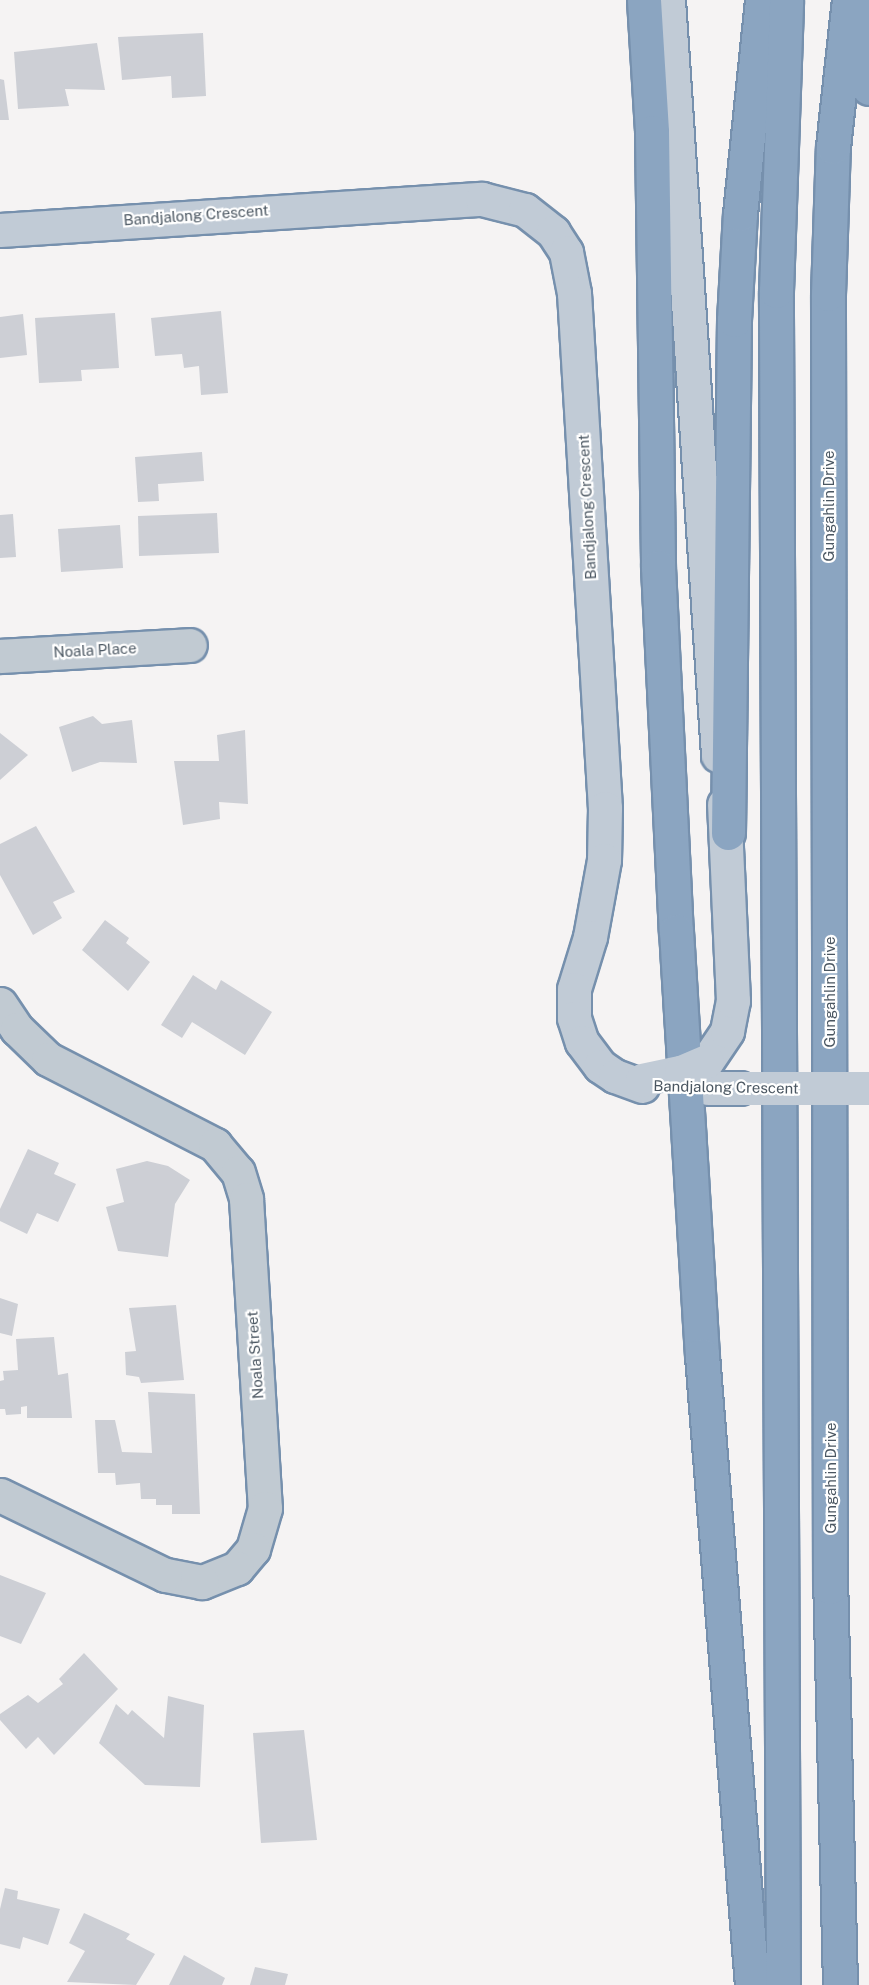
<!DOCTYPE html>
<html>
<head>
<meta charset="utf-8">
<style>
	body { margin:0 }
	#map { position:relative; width:869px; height:1985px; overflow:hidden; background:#f5f3f3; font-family:"Public Sans",sans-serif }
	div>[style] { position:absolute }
	.building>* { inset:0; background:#cdcfd5 }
	.roads { filter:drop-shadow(2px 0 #7690ad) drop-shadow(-2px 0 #7690ad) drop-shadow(0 2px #7690ad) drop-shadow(0 -2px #7690ad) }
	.street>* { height:33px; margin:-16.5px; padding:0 16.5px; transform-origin:16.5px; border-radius:16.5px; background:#c1cad2 }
	.secondary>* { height:33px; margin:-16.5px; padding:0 16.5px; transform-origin:16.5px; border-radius:16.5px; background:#c1cbd6 }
	.highway>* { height:33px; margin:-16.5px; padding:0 16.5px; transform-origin:16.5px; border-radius:16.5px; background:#8ba5c1 }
	.secondary-bridge>* { height:33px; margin:-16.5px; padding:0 16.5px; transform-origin:16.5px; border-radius:16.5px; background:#c1cbd6 }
	span { translate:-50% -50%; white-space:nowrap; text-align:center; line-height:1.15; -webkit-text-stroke:4.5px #fff; paint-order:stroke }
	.street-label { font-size:15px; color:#4a5661 }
</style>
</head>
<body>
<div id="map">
	<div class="building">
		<div style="clip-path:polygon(203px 33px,206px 96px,172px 98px,171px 76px,122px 80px,118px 37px)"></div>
		<div style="clip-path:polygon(97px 43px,105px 90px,65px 89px,69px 106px,18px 109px,14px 52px)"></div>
		<div style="clip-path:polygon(0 79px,4px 80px,9px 120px,0 120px)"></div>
		<div style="clip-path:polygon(221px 311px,228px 393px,201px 395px,199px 366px,184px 368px,182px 354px,155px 356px,151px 318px)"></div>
		<div style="clip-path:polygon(115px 313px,119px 368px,81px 370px,82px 381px,39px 383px,35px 318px)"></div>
		<div style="clip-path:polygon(23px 314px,27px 355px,0 358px,0 317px)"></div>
		<div style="clip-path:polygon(202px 452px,204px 481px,158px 484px,159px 501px,138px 502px,135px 457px)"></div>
		<div style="clip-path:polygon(217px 513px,219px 553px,139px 556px,138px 516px)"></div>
		<div style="clip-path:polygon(13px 514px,16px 557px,0 558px,0 515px)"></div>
		<div style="clip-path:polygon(120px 525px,123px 568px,61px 572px,58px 529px)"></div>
		<div style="clip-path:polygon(93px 716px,102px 724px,132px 720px,137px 763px,100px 762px,72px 772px,59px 727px)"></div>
		<div style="clip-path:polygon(245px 730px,248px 804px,219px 802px,220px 819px,183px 825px,174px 761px,219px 761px,217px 735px)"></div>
		<div style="clip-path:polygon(0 733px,28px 755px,0 780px)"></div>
		<div style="clip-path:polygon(36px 826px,75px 892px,53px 902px,62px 918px,33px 935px,0 875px,0 844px)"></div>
		<div style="clip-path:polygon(105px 920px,129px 938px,126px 943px,150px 962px,128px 991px,82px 950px)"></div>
		<div style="clip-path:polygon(193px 975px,216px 990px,221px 980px,272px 1012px,245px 1055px,192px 1022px,182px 1038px,161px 1025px)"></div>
		<div style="clip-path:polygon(28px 1149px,59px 1163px,54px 1174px,76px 1184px,58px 1222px,37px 1213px,27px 1234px,0 1221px,0 1209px)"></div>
		<div style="clip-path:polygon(147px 1161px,168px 1166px,190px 1180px,175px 1204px,168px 1257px,118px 1251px,106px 1207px,124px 1202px,116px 1169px)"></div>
		<div style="clip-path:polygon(0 1298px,18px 1304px,12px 1336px,0 1333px)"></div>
		<div style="clip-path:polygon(176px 1305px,184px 1380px,141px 1383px,139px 1377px,126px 1375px,125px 1352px,136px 1351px,129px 1308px)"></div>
		<div style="clip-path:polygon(54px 1337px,58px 1375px,68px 1373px,72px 1418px,27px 1418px,27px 1406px,21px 1407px,21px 1414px,6px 1415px,5px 1409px,0 1409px,0 1381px,4px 1380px,3px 1371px,18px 1370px,16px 1339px)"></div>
		<div style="clip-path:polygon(148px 1392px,195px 1394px,200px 1514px,172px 1514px,172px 1505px,156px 1505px,156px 1499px,141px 1499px,140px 1483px,116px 1485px,115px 1473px,98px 1473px,95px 1420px,115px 1420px,122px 1452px,152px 1453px)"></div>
		<div style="clip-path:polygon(0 1575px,46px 1593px,21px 1644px,0 1636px)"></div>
		<div style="clip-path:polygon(84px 1653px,118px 1689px,54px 1755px,38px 1737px,26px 1749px,0 1720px,0 1714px,28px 1695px,38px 1703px,63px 1684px,59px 1679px)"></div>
		<div style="clip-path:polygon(168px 1696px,204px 1705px,200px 1787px,145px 1785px,99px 1743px,116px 1704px,128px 1715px,132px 1710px,164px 1738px)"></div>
		<div style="clip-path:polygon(304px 1730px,317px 1840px,261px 1843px,253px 1733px)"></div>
		<div style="clip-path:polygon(5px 1888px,18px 1891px,17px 1899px,60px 1909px,48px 1945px,23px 1937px,20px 1949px,0 1944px,0 1909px)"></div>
		<div style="clip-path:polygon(84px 1913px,130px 1934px,126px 1939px,155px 1954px,136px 1985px,67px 1982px,85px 1951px,69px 1943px)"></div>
		<div style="clip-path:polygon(184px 1955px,225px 1978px,222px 1985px,169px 1985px)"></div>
		<div style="clip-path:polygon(255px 1967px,288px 1974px,285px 1985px,250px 1985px)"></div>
	</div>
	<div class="roads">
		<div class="street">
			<div style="left:0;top:656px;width:190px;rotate:-3.3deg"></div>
			<div style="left:0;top:1004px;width:30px;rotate:56deg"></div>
			<div style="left:17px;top:1029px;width:43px;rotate:44.1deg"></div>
			<div style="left:48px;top:1059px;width:188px;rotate:27.2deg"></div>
			<div style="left:215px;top:1145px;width:35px;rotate:50deg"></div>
			<div style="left:238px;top:1172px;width:28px;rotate:73deg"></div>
			<div style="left:246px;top:1199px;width:310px;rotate:86.5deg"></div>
			<div style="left:265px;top:1508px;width:43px;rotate:106.3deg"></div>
			<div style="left:253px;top:1549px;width:25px;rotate:130deg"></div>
			<div style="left:237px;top:1568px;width:38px;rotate:158deg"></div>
			<div style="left:202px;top:1582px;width:38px;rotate:-169deg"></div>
			<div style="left:165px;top:1575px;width:183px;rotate:-154.1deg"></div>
		</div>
		<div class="secondary">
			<div style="left:668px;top:0;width:757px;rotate:86.21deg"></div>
			<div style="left:0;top:230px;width:483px;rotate:-3.7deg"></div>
			<div style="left:482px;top:199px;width:44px;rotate:14.3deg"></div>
			<div style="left:525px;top:210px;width:36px;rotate:38deg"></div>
			<div style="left:553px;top:232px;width:24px;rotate:57deg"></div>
			<div style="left:566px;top:252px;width:42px;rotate:79deg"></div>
			<div style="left:574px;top:293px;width:516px;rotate:86.56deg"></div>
			<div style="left:605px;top:808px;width:52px;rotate:91.1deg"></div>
			<div style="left:604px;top:860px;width:78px;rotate:100.3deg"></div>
			<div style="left:590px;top:937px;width:54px;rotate:107.1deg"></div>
			<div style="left:574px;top:989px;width:29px;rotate:90deg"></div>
			<div style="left:574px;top:1018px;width:25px;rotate:72deg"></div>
			<div style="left:582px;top:1042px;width:30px;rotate:53deg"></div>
			<div style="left:600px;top:1066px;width:18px;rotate:34deg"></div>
			<div style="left:615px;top:1076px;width:29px;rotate:20deg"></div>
			<div style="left:707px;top:1061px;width:36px;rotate:-56deg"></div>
			<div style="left:727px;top:1031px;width:31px;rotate:-79deg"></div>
			<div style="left:733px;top:1001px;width:197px;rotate:-92.6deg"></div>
			<div style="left:708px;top:1088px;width:32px"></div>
		</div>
		<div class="highway">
			<div style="left:644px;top:0;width:132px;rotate:86.5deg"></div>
			<div style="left:652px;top:132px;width:435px;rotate:89.2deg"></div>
			<div style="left:658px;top:567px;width:364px;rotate:87.2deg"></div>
			<div style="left:676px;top:931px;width:425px;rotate:86.5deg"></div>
			<div style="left:702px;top:1355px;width:632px;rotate:85.46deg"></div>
			<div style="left:869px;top:0;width:88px;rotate:90deg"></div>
			<div style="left:728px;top:833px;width:513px;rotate:-89.33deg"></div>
			<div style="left:734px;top:320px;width:106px;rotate:-86.8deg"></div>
			<div style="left:740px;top:214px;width:215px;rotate:-84.1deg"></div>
			<div style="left:783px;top:1985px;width:1694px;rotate:-90.24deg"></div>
			<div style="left:776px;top:291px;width:291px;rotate:-88deg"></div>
			<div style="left:840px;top:1985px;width:398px;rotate:-91.4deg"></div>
			<div style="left:830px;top:1587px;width:1293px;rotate:-90.09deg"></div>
			<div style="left:828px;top:294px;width:147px;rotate:-88.1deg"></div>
			<div style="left:833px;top:147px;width:148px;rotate:-83.8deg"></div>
		</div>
	</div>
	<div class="secondary-bridge">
		<div style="left:642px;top:1080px;width:40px;rotate:-12deg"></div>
		<div style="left:681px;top:1072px;width:28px;rotate:-23deg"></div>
		<div style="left:740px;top:1088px;width:129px"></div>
	</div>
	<div class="street-label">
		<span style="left:196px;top:215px;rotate:-4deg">Bandjalong Crescent</span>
		<span style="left:829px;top:506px;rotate:-90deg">Gungahlin Drive</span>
		<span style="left:587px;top:507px;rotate:-93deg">Bandjalong Crescent</span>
		<span style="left:95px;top:650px;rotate:-3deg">Noala Place</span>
		<span style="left:830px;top:992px;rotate:-90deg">Gungahlin Drive</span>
		<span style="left:726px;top:1087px;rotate:1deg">Bandjalong Crescent</span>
		<span style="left:255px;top:1355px;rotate:-94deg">Noala Street</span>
		<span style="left:831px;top:1478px;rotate:-90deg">Gungahlin Drive</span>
	</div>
</div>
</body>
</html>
